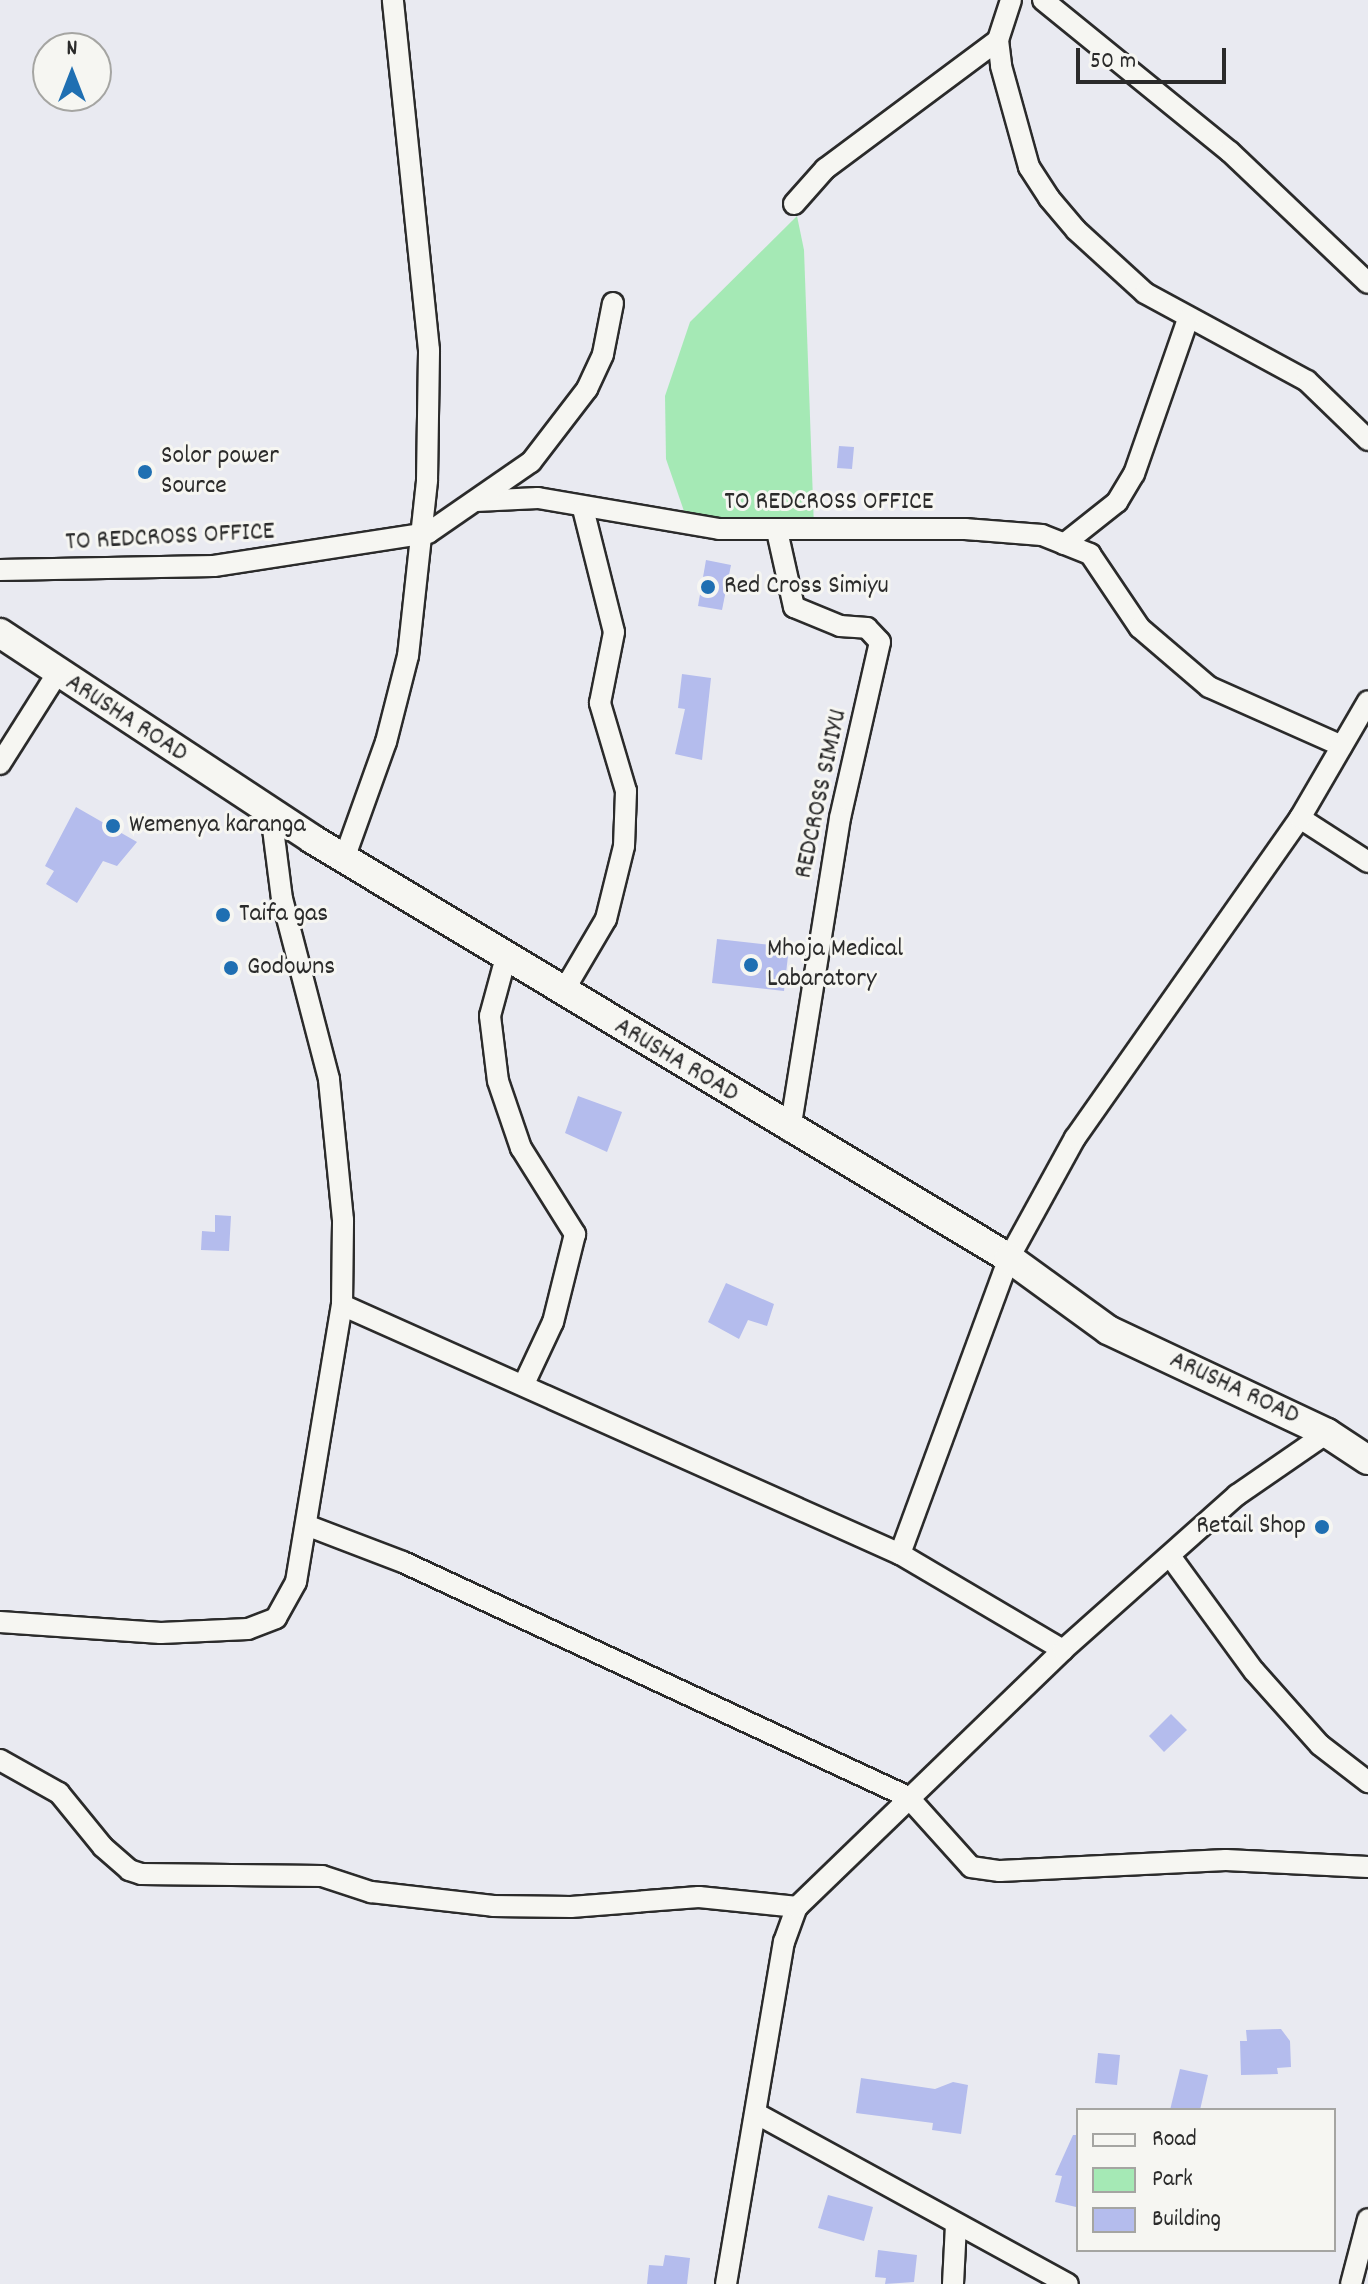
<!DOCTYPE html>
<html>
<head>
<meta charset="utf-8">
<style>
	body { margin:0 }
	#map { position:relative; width:1368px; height:2284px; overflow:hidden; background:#e9eaf1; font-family:Dekko,sans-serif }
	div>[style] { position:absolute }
	.green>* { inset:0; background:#a5e9b5 }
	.building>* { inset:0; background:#b4bced }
	.roads { filter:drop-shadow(2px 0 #2b2b2b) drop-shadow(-2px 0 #2b2b2b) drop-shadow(0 2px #2b2b2b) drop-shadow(0 -2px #2b2b2b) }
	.street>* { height:20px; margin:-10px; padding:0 10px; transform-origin:10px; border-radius:10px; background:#f6f6f2 }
	.secondary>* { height:28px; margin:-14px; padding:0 14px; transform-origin:14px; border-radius:14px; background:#f6f6f2 }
	.dots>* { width:22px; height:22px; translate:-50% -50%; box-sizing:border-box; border:4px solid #f6f6f2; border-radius:50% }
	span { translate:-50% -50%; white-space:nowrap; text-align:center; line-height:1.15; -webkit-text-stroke:6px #f6f6f2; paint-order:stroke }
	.poi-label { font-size:26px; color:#2b2b2b }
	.left { translate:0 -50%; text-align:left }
	.right { translate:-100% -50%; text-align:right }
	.street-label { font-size:26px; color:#2b2b2b }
	.legend { position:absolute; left:1076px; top:2108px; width:260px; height:144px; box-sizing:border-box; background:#f6f6f2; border:2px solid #a5a5a2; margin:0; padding:10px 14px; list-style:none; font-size:24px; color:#2b2b2b }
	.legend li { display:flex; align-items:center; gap:16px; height:40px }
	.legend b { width:40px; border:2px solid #a5a5a2 }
	.north { position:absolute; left:32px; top:32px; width:80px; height:80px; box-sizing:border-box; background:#f6f6f2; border:2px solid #a5a5a2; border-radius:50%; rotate:0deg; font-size:22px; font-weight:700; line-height:32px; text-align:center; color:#2b2b2b }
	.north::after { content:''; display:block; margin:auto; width:28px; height:36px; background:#1f6fb2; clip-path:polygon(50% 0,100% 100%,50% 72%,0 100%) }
	.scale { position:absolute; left:1076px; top:48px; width:150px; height:36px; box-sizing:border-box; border:4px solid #2b2b2b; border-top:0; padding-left:10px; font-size:24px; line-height:28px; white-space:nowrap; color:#2b2b2b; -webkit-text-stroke:6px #f6f6f2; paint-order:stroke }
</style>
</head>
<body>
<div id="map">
	<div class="green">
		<div style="clip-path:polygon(797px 216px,804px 250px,814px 528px,685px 514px,666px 459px,665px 396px,690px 322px)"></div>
	</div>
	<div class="building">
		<div style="clip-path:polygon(839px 446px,854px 447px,852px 469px,837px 468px)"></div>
		<div style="clip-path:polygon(706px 560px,731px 565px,722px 610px,698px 606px)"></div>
		<div style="clip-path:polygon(682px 674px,711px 678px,702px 760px,675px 754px,685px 709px,678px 708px)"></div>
		<div style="clip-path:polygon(76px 807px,137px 842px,117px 866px,103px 861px,77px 903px,46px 884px,54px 871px,45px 866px)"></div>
		<div style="clip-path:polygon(717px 939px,789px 947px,784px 991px,712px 983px)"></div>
		<div style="clip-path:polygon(578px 1096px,622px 1112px,607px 1152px,565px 1133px)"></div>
		<div style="clip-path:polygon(215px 1215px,231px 1216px,229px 1251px,201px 1250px,202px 1231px,215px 1232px)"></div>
		<div style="clip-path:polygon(726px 1283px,774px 1304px,767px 1326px,748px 1320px,739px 1339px,708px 1322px)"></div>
		<div style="clip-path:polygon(1171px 1714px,1187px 1730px,1164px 1752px,1149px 1736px)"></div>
		<div style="clip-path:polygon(1281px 2029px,1290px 2041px,1291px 2067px,1277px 2068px,1278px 2074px,1241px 2075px,1240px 2041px,1247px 2041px,1246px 2030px)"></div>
		<div style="clip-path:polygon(1098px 2053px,1120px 2055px,1117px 2085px,1095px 2083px)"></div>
		<div style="clip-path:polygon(1180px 2069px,1208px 2075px,1200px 2110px,1170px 2110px)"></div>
		<div style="clip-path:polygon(861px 2078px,935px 2089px,953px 2082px,968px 2085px,961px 2134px,932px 2130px,933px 2123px,856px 2113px)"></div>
		<div style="clip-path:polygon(1073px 2135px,1078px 2135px,1076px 2207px,1055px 2202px,1062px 2176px,1055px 2175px)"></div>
		<div style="clip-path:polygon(828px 2195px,873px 2207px,864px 2241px,818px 2228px)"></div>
		<div style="clip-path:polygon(878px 2250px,917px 2255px,914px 2282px,885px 2284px,886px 2278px,875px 2277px)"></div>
		<div style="clip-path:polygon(665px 2255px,690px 2258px,687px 2284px,647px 2284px,649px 2265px,663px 2266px)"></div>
	</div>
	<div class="roads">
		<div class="street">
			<div style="left:1011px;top:0;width:42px;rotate:108deg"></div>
			<div style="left:998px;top:40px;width:26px;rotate:83deg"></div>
			<div style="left:1001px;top:66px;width:105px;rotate:74.5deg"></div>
			<div style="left:1029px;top:167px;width:37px;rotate:57deg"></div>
			<div style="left:1049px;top:198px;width:42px;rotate:49.8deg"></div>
			<div style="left:1076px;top:230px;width:93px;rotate:42.4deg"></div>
			<div style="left:1145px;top:293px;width:184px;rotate:28.5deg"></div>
			<div style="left:1307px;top:381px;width:85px;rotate:44deg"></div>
			<div style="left:1043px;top:0;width:241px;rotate:39.1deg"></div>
			<div style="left:1230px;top:152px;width:190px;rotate:43.5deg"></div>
			<div style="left:794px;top:204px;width:47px;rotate:-48.5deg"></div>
			<div style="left:825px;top:169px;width:216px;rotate:-36.7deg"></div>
			<div style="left:476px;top:501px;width:62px;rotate:-2.8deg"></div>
			<div style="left:538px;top:498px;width:184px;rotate:9.7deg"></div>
			<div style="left:719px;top:529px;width:246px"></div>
			<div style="left:965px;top:529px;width:77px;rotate:4.5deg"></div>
			<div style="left:1042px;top:535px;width:52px;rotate:21.6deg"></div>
			<div style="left:1090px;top:554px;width:89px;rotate:56deg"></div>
			<div style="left:1140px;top:628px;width:91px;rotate:40.5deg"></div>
			<div style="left:1209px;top:687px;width:145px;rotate:23.9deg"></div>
			<div style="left:777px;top:531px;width:78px;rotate:77.4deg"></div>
			<div style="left:794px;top:607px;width:50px;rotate:22.4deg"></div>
			<div style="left:840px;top:626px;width:27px;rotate:4deg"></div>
			<div style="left:867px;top:628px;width:19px;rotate:47deg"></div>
			<div style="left:880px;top:642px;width:180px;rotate:102.8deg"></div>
			<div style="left:840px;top:818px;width:317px;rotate:99.1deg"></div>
			<div style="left:1064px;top:544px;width:68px;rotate:-38.4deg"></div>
			<div style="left:1117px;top:502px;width:33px;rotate:-59deg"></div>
			<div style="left:1134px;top:474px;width:164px;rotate:-70.8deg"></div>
			<div style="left:0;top:570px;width:214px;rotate:-1.1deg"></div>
			<div style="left:214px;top:566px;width:217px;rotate:-8.8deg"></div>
			<div style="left:428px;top:533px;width:125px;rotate:-34.6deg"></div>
			<div style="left:531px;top:462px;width:92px;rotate:-52.5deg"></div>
			<div style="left:587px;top:389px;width:38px;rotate:-65deg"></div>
			<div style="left:603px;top:354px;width:52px;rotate:-78.9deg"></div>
			<div style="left:0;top:764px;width:107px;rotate:-57.7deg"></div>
			<div style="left:1300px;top:818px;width:81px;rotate:32.9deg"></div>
			<div style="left:344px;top:859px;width:124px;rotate:-70.3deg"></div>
			<div style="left:386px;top:742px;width:89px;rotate:-75.7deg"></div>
			<div style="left:408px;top:656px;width:177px;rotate:-83.8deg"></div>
			<div style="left:427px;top:480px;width:130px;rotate:-89.1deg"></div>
			<div style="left:429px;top:350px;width:352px;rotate:-95.9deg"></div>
			<div style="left:506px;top:957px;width:61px;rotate:105.2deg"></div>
			<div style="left:490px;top:1016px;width:65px;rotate:83deg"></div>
			<div style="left:498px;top:1081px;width:71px;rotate:71.1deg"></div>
			<div style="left:521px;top:1148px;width:102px;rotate:57.9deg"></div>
			<div style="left:575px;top:1234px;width:91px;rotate:104deg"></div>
			<div style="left:553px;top:1322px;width:68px;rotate:115.1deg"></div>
			<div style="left:563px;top:992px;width:85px;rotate:-59.5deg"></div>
			<div style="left:606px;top:919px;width:75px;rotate:-76.1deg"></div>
			<div style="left:624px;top:846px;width:55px;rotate:-87.9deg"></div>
			<div style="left:626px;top:791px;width:92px;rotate:-106.5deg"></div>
			<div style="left:600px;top:703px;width:72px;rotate:-78.8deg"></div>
			<div style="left:614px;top:632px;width:127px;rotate:-104.1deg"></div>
			<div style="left:342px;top:1305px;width:611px;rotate:24.05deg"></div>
			<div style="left:900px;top:1554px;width:189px;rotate:30.5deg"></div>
			<div style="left:306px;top:1525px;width:104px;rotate:20.9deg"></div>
			<div style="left:403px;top:1562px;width:557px;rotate:24.95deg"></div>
			<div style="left:908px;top:1797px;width:94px;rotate:48deg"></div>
			<div style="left:971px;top:1867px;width:29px;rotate:8deg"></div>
			<div style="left:1000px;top:1871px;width:226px;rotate:-2.8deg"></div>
			<div style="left:1226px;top:1860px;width:142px;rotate:2.8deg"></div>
			<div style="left:900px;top:1554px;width:315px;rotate:-69.8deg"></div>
			<div style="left:1009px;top:1258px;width:137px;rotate:-61.2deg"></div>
			<div style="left:1075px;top:1138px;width:391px;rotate:-54.9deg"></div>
			<div style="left:1300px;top:818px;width:135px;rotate:-59.8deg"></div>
			<div style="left:1170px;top:1556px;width:142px;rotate:53.9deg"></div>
			<div style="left:1254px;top:1671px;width:99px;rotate:48.3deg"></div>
			<div style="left:1320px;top:1745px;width:61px;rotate:37.6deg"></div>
			<div style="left:0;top:1622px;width:161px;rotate:3.9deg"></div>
			<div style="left:161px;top:1633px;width:87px;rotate:-2.6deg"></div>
			<div style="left:248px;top:1629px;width:30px;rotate:-21deg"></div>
			<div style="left:276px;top:1618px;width:41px;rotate:-60.9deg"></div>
			<div style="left:296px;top:1582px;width:281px;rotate:-80.6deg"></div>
			<div style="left:342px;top:1305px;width:85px;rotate:-89.3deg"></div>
			<div style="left:343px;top:1220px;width:142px;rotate:-95.7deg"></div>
			<div style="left:329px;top:1079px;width:186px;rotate:-104.6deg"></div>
			<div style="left:282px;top:899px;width:87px;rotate:-97.3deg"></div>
			<div style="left:0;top:1760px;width:68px;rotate:29.2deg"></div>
			<div style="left:59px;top:1793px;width:70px;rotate:50.8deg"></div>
			<div style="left:103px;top:1847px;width:35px;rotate:41deg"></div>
			<div style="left:129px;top:1870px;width:13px;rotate:18deg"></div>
			<div style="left:141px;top:1874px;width:181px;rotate:0.6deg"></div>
			<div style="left:322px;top:1876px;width:52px;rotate:18.1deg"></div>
			<div style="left:371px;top:1892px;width:123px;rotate:6.5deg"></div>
			<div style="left:493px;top:1906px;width:78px;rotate:0.7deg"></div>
			<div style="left:571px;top:1907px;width:128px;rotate:-4.5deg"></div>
			<div style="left:699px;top:1897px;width:99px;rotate:5.8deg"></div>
			<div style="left:759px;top:2115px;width:352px;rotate:28.7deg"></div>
			<div style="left:726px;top:2284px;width:347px;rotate:-80.4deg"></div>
			<div style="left:784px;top:1942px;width:37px;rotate:-70deg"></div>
			<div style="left:797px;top:1907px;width:370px;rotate:-44deg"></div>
			<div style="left:1063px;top:1650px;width:233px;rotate:-41.7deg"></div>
			<div style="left:1237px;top:1495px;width:109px;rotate:-34.6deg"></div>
			<div style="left:953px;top:2284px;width:60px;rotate:-87.1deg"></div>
			<div style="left:1351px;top:2284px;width:67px;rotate:-75.3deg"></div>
		</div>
		<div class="secondary">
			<div style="left:0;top:633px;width:374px;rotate:33.4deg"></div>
			<div style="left:312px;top:839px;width:813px;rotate:31.01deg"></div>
			<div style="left:1009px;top:1258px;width:122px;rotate:36deg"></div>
			<div style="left:1108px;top:1330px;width:242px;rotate:25.2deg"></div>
			<div style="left:1327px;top:1433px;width:49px;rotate:33.4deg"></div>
		</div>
	</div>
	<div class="dots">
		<div style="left:145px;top:472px;background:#1f6fb2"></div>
		<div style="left:708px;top:587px;background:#1f6fb2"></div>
		<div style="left:113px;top:826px;background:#1f6fb2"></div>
		<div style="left:223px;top:915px;background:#1f6fb2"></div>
		<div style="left:751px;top:965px;background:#1f6fb2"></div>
		<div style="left:231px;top:968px;background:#1f6fb2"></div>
		<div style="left:1322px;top:1527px;background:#1f6fb2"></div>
	</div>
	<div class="poi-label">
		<span class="left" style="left:161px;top:472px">Solor power<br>Source</span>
		<span class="left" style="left:724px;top:587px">Red Cross Simiyu</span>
		<span class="left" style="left:129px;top:826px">Wemenya karanga</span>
		<span class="left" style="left:239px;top:915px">Taifa gas</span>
		<span class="left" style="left:767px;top:965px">Mhoja Medical<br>Labaratory</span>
		<span class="left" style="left:247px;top:968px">Godowns</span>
		<span class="right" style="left:1306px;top:1527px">Retail Shop</span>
	</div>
	<div class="street-label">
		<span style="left:829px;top:503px">TO REDCROSS OFFICE</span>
		<span style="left:170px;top:538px;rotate:-3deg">TO REDCROSS OFFICE</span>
		<span style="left:126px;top:719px;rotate:33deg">ARUSHA ROAD</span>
		<span style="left:822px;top:794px;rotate:-78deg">REDCROSS SIMIYU</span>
		<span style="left:676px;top:1061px;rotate:31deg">ARUSHA ROAD</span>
		<span style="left:1234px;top:1389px;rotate:25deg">ARUSHA ROAD</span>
	</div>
	<ul class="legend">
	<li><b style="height:10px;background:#f6f6f2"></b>Road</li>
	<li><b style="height:22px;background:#a5e9b5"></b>Park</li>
	<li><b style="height:22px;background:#b4bced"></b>Building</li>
	</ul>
	<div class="north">N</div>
	<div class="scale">50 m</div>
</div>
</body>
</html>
